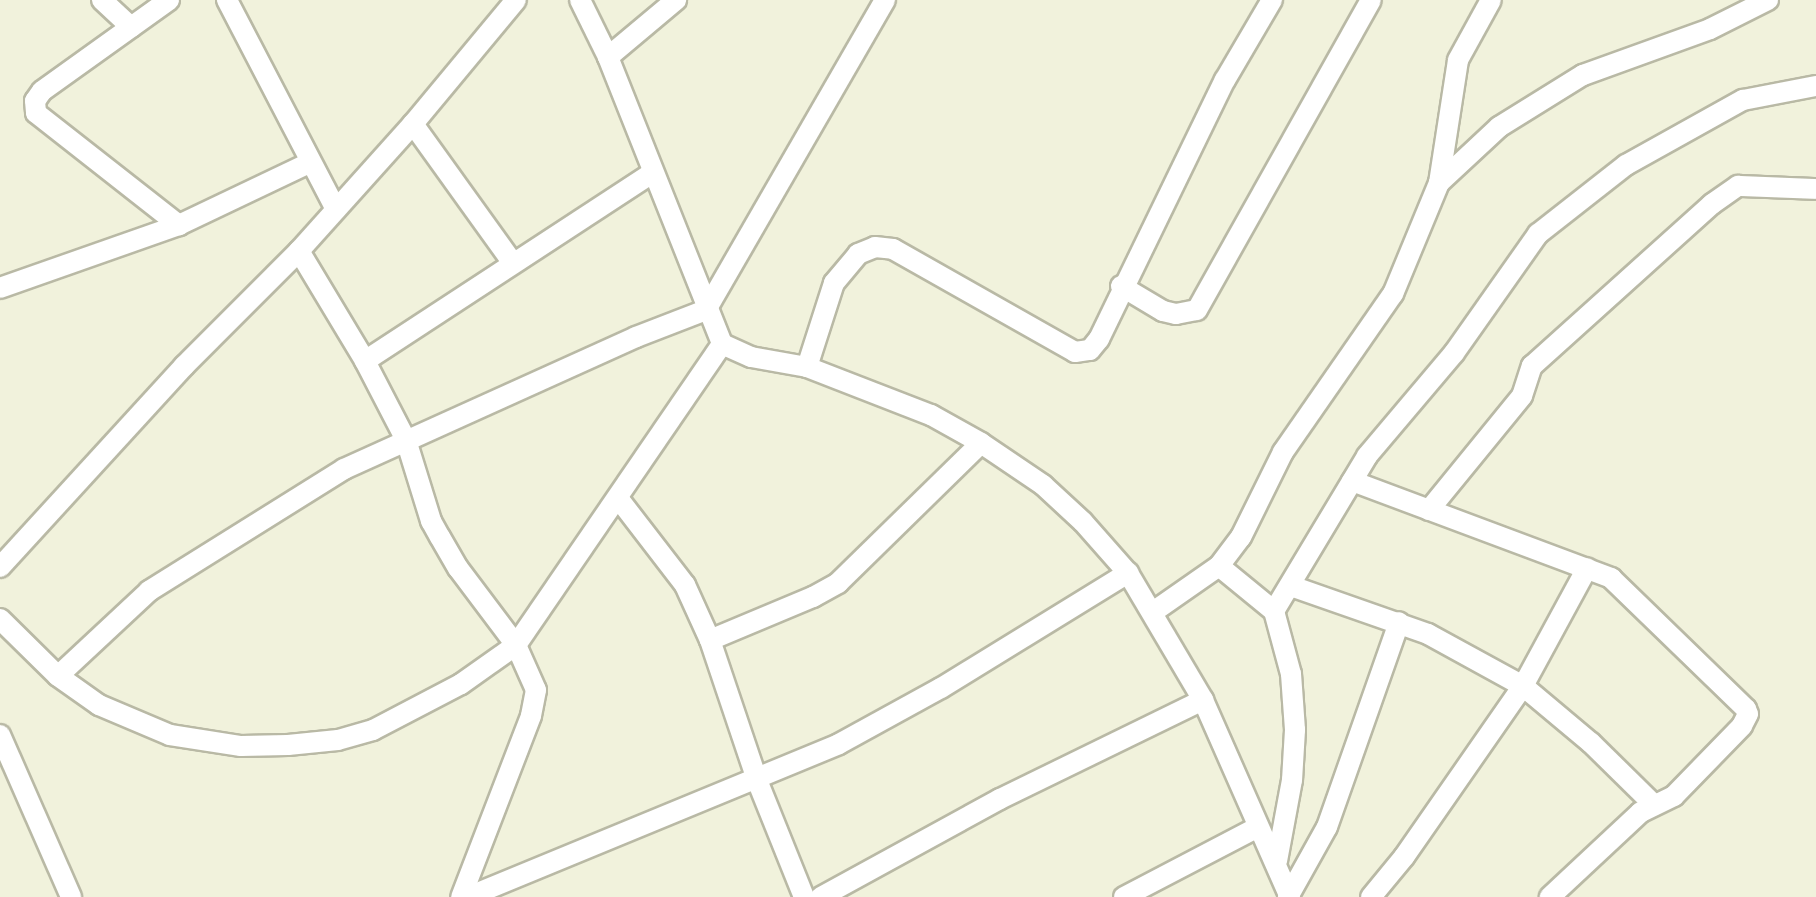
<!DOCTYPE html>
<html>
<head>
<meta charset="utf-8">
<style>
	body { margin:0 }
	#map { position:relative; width:1816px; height:897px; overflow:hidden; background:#f1f2dc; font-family:Inter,sans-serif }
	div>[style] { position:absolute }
	.roads { filter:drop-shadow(2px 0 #b9b9a5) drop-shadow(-2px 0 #b9b9a5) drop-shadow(0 2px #b9b9a5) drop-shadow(0 -2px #b9b9a5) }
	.minor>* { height:20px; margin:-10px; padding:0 10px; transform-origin:10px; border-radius:10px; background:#fff }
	span { translate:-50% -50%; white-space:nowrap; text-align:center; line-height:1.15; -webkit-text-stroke:8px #feffea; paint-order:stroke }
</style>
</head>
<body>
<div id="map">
	<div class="roads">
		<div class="minor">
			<div style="left:102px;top:0;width:40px;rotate:43deg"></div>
			<div style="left:169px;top:0;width:156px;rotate:144.4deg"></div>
			<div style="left:42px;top:91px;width:12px;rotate:125deg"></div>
			<div style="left:35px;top:101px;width:12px;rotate:85deg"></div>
			<div style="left:36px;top:113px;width:182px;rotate:38.1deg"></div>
			<div style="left:227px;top:0;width:236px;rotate:62.5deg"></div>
			<div style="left:580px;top:0;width:64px;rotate:63.8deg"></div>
			<div style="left:608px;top:57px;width:309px;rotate:68.3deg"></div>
			<div style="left:722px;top:344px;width:32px;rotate:24deg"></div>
			<div style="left:751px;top:357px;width:57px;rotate:10.1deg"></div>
			<div style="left:807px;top:367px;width:133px;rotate:21.2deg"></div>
			<div style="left:931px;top:415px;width:57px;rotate:29.2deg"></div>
			<div style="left:981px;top:443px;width:75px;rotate:34.1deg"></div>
			<div style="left:1043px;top:485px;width:54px;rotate:42.8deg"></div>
			<div style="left:1083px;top:522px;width:68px;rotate:48.6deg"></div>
			<div style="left:1128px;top:573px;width:147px;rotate:59.4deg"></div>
			<div style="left:1203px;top:700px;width:215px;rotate:66.2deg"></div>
			<div style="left:608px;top:57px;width:89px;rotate:-40deg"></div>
			<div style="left:413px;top:124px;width:170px;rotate:54.3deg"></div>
			<div style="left:1439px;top:183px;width:82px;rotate:-43deg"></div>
			<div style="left:1499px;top:127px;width:99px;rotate:-31.8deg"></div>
			<div style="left:1583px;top:75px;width:135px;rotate:-19.9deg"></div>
			<div style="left:1710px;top:29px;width:65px;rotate:-26.6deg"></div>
			<div style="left:299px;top:251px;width:128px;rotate:59deg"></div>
			<div style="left:365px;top:361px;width:89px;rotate:62.6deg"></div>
			<div style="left:406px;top:440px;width:85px;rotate:72.8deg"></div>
			<div style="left:431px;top:521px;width:18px;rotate:61deg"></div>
			<div style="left:440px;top:537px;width:36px;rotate:60deg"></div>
			<div style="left:458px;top:568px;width:96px;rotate:53deg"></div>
			<div style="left:516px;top:645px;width:49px;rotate:66deg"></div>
			<div style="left:536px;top:690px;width:26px;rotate:101deg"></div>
			<div style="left:531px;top:716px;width:194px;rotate:111.1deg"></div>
			<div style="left:1121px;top:286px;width:49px;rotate:30.8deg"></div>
			<div style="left:1163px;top:311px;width:13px;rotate:13deg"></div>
			<div style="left:1176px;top:314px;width:21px;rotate:-11deg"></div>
			<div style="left:1197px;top:310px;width:355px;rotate:-60.7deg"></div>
			<div style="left:0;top:288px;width:190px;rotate:-19.4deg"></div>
			<div style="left:179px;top:225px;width:144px;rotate:-25.5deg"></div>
			<div style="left:365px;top:361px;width:343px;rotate:-33.2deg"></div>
			<div style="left:807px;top:367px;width:88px;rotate:-72.2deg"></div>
			<div style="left:834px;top:283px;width:38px;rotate:-50deg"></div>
			<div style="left:858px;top:254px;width:18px;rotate:-22deg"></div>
			<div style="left:875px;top:247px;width:18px;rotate:6deg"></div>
			<div style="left:893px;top:249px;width:209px;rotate:29.5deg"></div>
			<div style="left:1075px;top:352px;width:15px;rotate:-8deg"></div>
			<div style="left:1090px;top:350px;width:14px;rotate:-51deg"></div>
			<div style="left:1099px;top:339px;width:288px;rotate:-64.1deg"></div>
			<div style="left:1225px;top:80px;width:93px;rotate:-59.6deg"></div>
			<div style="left:1352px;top:481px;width:277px;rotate:20.5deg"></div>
			<div style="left:1611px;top:578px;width:188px;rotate:44.1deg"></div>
			<div style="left:1746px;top:709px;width:5px;rotate:68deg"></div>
			<div style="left:1748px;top:714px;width:13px;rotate:117deg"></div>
			<div style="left:1742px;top:726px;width:98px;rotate:134.2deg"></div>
			<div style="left:1674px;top:796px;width:37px;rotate:154deg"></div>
			<div style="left:1641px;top:812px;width:125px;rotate:137deg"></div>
			<div style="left:618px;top:498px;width:110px;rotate:52.4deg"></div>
			<div style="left:685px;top:585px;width:60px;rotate:65.6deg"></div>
			<div style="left:710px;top:640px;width:148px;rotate:71.4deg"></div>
			<div style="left:757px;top:780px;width:126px;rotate:68.1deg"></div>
			<div style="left:1429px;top:510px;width:147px;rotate:-50.8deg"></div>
			<div style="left:1522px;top:396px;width:32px;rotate:-72deg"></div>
			<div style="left:1532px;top:366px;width:242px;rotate:-42deg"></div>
			<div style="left:1712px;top:204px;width:32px;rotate:-35deg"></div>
			<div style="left:1738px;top:186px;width:78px;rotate:2.2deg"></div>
			<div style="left:1219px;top:566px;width:71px;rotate:39.3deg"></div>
			<div style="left:1274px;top:611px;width:65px;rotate:74.9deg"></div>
			<div style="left:1291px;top:674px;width:56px;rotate:85.9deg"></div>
			<div style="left:1295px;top:730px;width:50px;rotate:93.4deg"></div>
			<div style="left:1292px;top:780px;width:82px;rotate:100.5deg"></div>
			<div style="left:0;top:567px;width:273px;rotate:-47.5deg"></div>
			<div style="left:184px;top:366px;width:163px;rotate:-45deg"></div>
			<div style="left:299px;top:251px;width:171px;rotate:-48.1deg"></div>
			<div style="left:413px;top:124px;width:161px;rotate:-50.3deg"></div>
			<div style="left:1291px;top:586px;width:145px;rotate:19.3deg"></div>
			<div style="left:1428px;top:634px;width:108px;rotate:28.7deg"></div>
			<div style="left:1523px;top:686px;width:89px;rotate:40deg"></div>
			<div style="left:1591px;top:743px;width:88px;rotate:44.5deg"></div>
			<div style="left:1274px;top:611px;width:181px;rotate:-59deg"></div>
			<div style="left:1367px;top:456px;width:135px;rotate:-49.8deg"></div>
			<div style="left:1454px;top:353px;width:146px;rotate:-54.8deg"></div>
			<div style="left:1538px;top:234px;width:112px;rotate:-38.1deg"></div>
			<div style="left:1626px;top:165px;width:134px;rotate:-29.1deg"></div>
			<div style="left:1743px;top:100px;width:74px;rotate:-10.9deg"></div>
			<div style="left:1153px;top:612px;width:80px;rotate:-34.9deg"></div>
			<div style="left:1219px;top:566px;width:36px;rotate:-53deg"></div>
			<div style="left:1241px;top:537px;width:95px;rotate:-63.7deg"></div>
			<div style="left:1283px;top:452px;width:193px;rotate:-55.2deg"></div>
			<div style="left:1393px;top:294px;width:120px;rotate:-67.5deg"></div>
			<div style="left:1439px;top:183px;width:124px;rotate:-81.2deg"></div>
			<div style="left:1458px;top:60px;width:68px;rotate:-61.2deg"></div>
			<div style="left:0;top:619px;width:81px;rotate:44.5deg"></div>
			<div style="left:58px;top:676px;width:50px;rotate:35.3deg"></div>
			<div style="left:99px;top:705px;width:77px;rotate:22.9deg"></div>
			<div style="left:170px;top:735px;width:72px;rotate:8.8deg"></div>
			<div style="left:241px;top:746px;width:47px;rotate:-1.2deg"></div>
			<div style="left:288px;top:745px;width:50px;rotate:-5.7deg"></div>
			<div style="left:338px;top:740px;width:36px;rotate:-16deg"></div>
			<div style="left:373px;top:730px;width:99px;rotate:-27.6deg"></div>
			<div style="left:461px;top:684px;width:67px;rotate:-35.3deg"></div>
			<div style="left:516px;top:645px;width:365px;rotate:-55.6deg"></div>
			<div style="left:710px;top:640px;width:112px;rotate:-22.7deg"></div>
			<div style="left:813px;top:597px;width:29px;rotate:-29deg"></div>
			<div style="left:838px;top:583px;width:200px;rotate:-44.4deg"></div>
			<div style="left:58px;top:676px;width:125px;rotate:-43deg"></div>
			<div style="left:149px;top:591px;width:230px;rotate:-32deg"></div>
			<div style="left:344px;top:469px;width:320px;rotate:-24.3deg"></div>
			<div style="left:636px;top:337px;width:75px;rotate:-21.1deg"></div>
			<div style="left:706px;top:310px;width:358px;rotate:-60deg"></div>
			<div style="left:0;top:735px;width:177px;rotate:66.3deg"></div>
			<div style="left:468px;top:897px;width:401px;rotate:-22.4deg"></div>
			<div style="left:839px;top:744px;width:116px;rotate:-28.8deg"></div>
			<div style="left:941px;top:688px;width:220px;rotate:-31.6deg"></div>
			<div style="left:821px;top:897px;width:204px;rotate:-28.7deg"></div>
			<div style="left:1000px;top:799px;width:226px;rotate:-26deg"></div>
			<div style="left:1124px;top:897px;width:151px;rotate:-27.6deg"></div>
			<div style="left:1288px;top:897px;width:80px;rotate:-60.9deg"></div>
			<div style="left:1327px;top:827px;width:217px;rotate:-70.6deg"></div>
			<div style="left:1371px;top:897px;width:52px;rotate:-50.5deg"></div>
			<div style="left:1404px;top:857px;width:208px;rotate:-55.2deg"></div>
			<div style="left:1523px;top:686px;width:134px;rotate:-61.5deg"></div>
		</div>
	</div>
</div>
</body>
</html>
